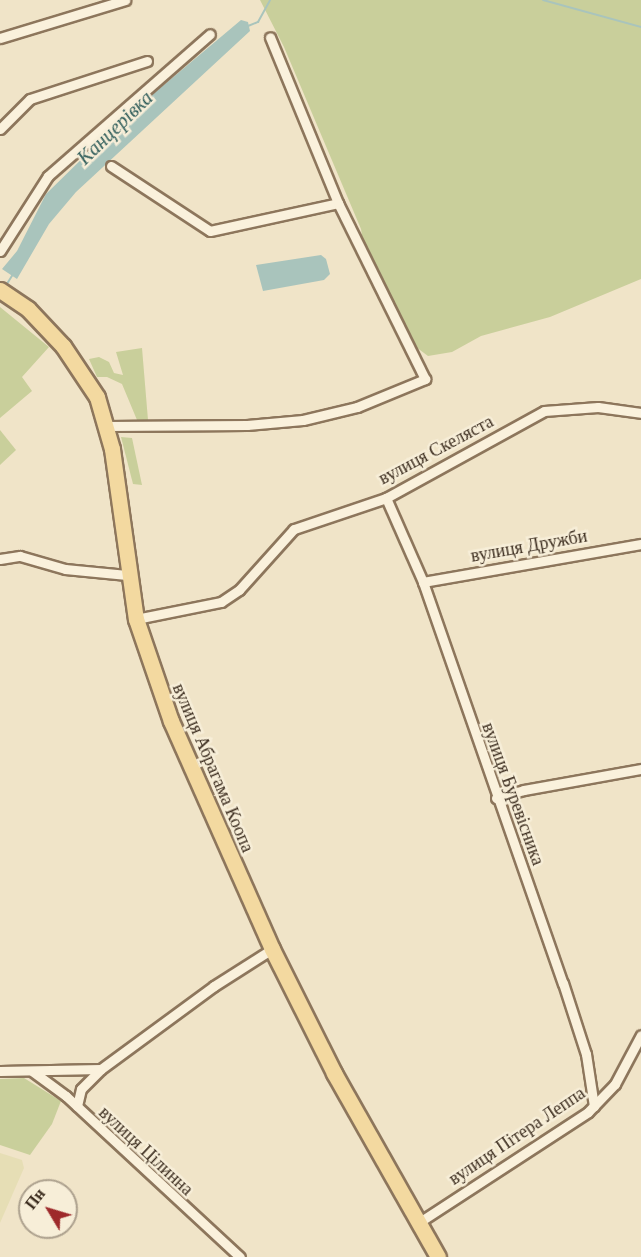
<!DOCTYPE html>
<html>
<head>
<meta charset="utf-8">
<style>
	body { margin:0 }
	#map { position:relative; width:641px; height:1257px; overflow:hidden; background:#f0e4c8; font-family:"Times New Roman",serif }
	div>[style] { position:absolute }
	.farmland>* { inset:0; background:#e6deb5 }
	.green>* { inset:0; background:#c9cf9b }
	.water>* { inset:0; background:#a9c4bc }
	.stream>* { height:2px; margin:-1px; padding:0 1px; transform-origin:1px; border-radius:1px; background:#a9c4bc }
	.roads { filter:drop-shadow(2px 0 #8d765c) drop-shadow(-2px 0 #8d765c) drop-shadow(0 2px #8d765c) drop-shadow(0 -2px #8d765c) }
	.street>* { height:9px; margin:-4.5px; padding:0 4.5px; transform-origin:4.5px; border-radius:4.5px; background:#faf1dc }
	.primary>* { height:15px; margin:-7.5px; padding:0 7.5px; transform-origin:7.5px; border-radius:7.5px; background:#f3d9a0 }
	span { translate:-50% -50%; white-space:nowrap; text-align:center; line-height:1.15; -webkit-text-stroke:5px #f7eed8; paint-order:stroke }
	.street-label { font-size:18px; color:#3d2e20 }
	.water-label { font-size:20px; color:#2f5d5a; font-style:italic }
	.north { position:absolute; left:18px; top:1179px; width:60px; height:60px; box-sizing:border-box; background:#f7eed8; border:2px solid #ada18e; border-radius:50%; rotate:308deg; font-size:16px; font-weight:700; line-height:24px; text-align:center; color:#3d2e20 }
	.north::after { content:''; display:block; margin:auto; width:21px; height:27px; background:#9e2a2b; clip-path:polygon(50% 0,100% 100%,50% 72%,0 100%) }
</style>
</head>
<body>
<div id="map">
	<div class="farmland">
		<div style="clip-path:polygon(0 1153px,22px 1160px,24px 1168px,0 1223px)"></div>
	</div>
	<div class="green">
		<div style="clip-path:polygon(260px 0,641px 0,641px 279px,550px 317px,481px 336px,452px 352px,428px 356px,404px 338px,365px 254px,361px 229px,284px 47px)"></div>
		<div style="clip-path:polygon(0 307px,49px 347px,22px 377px,32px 391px,0 418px)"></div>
		<div style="clip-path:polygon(142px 348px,148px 420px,137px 420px,122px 384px,107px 377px,97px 377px,89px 359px,99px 357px,109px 362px,114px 373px,123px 375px,116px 352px)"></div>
		<div style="clip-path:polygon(0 430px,16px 450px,0 465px)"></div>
		<div style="clip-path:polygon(121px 437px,132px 438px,142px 485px,133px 484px)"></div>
		<div style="clip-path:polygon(24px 1078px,61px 1101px,52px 1124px,30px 1155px,0 1145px,0 1079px)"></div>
	</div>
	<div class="water">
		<div style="clip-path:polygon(241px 20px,248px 22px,250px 31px,76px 192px,49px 224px,17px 279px,2px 269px,17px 251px,46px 194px,94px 147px,121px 130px,133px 111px)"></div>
		<div style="clip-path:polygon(321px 255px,326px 259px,330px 274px,324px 280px,263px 291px,256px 265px)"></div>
	</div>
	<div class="stream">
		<div style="left:543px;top:0;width:102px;rotate:15.4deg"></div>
		<div style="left:248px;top:26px;width:11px;rotate:-22deg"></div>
		<div style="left:258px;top:22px;width:25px;rotate:-61deg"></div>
		<div style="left:5px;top:287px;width:15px;rotate:-58deg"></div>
	</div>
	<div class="roads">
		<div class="street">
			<div style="left:0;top:38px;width:131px;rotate:-16.9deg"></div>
			<div style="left:0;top:129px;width:42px;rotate:-45deg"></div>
			<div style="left:30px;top:99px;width:123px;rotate:-18deg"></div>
			<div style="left:111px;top:166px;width:118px;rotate:33.3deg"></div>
			<div style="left:210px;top:231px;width:131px;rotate:-12.3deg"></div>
			<div style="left:0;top:251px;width:89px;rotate:-57.4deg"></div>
			<div style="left:48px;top:176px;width:215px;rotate:-41.2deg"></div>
			<div style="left:108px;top:426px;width:139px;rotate:-0.4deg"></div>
			<div style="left:247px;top:425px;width:56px;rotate:-5.1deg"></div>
			<div style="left:303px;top:420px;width:56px;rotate:-13.5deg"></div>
			<div style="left:357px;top:407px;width:74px;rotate:-22.4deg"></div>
			<div style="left:425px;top:379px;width:196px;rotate:-116.3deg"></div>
			<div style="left:338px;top:203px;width:179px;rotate:-112.3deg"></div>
			<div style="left:386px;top:498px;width:92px;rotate:66.2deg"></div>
			<div style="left:423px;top:582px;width:425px;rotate:70.8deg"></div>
			<div style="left:563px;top:983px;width:75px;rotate:72.1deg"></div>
			<div style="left:586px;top:1054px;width:53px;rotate:81.3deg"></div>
			<div style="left:0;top:559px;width:20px;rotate:-9deg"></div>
			<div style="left:20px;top:556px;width:47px;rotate:16.1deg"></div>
			<div style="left:65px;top:569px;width:62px;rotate:5.5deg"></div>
			<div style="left:423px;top:582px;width:221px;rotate:-9.9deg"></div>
			<div style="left:136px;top:619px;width:87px;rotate:-11.3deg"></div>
			<div style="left:221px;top:602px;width:22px;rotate:-34deg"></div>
			<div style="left:239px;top:590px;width:82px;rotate:-48deg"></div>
			<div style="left:294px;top:529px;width:97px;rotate:-18.6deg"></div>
			<div style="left:386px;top:498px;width:180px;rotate:-28.8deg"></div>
			<div style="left:544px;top:411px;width:54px;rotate:-4.2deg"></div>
			<div style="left:598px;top:407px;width:43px;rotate:7.9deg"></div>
			<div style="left:496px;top:798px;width:29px;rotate:-16deg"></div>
			<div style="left:524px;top:790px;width:119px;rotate:-10.2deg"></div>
			<div style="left:0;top:1071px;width:101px;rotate:-1.1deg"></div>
			<div style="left:101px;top:1069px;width:140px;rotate:-36.3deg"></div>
			<div style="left:214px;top:986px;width:69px;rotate:-32.5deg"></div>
			<div style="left:32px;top:1071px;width:42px;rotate:36.3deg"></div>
			<div style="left:66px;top:1096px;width:237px;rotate:42.8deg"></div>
			<div style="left:77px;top:1106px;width:17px;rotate:-77deg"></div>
			<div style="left:81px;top:1089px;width:28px;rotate:-45deg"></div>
			<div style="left:418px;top:1223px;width:203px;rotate:-33.1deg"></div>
			<div style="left:588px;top:1112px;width:39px;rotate:-46deg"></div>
			<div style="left:615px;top:1084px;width:55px;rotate:-62deg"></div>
		</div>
		<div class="primary">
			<div style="left:0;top:290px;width:34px;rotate:34deg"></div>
			<div style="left:28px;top:309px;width:51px;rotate:46.6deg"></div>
			<div style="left:63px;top:346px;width:61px;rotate:56.3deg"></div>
			<div style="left:97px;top:397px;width:54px;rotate:73.9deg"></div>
			<div style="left:112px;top:449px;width:172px;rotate:82deg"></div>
			<div style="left:136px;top:619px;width:108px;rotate:71.1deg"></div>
			<div style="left:171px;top:721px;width:249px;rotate:66.1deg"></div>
			<div style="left:272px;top:949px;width:139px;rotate:63.4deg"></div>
			<div style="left:334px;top:1073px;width:211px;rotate:60.5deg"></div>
		</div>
	</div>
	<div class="street-label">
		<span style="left:436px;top:450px;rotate:-28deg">вулиця Скеляста</span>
		<span style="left:529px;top:546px;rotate:-10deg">вулиця Дружби</span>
		<span style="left:213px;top:768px;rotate:67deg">вулиця Абрагама Коопа</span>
		<span style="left:513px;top:794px;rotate:70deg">вулиця Буревісника</span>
		<span style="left:517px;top:1136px;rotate:-34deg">вулиця Пітера Леппа</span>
		<span style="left:146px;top:1151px;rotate:43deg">вулиця Цілинна</span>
	</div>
	<div class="water-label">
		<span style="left:115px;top:128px;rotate:-44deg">Канцерівка</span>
	</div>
	<div class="north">Пн</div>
</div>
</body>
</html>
